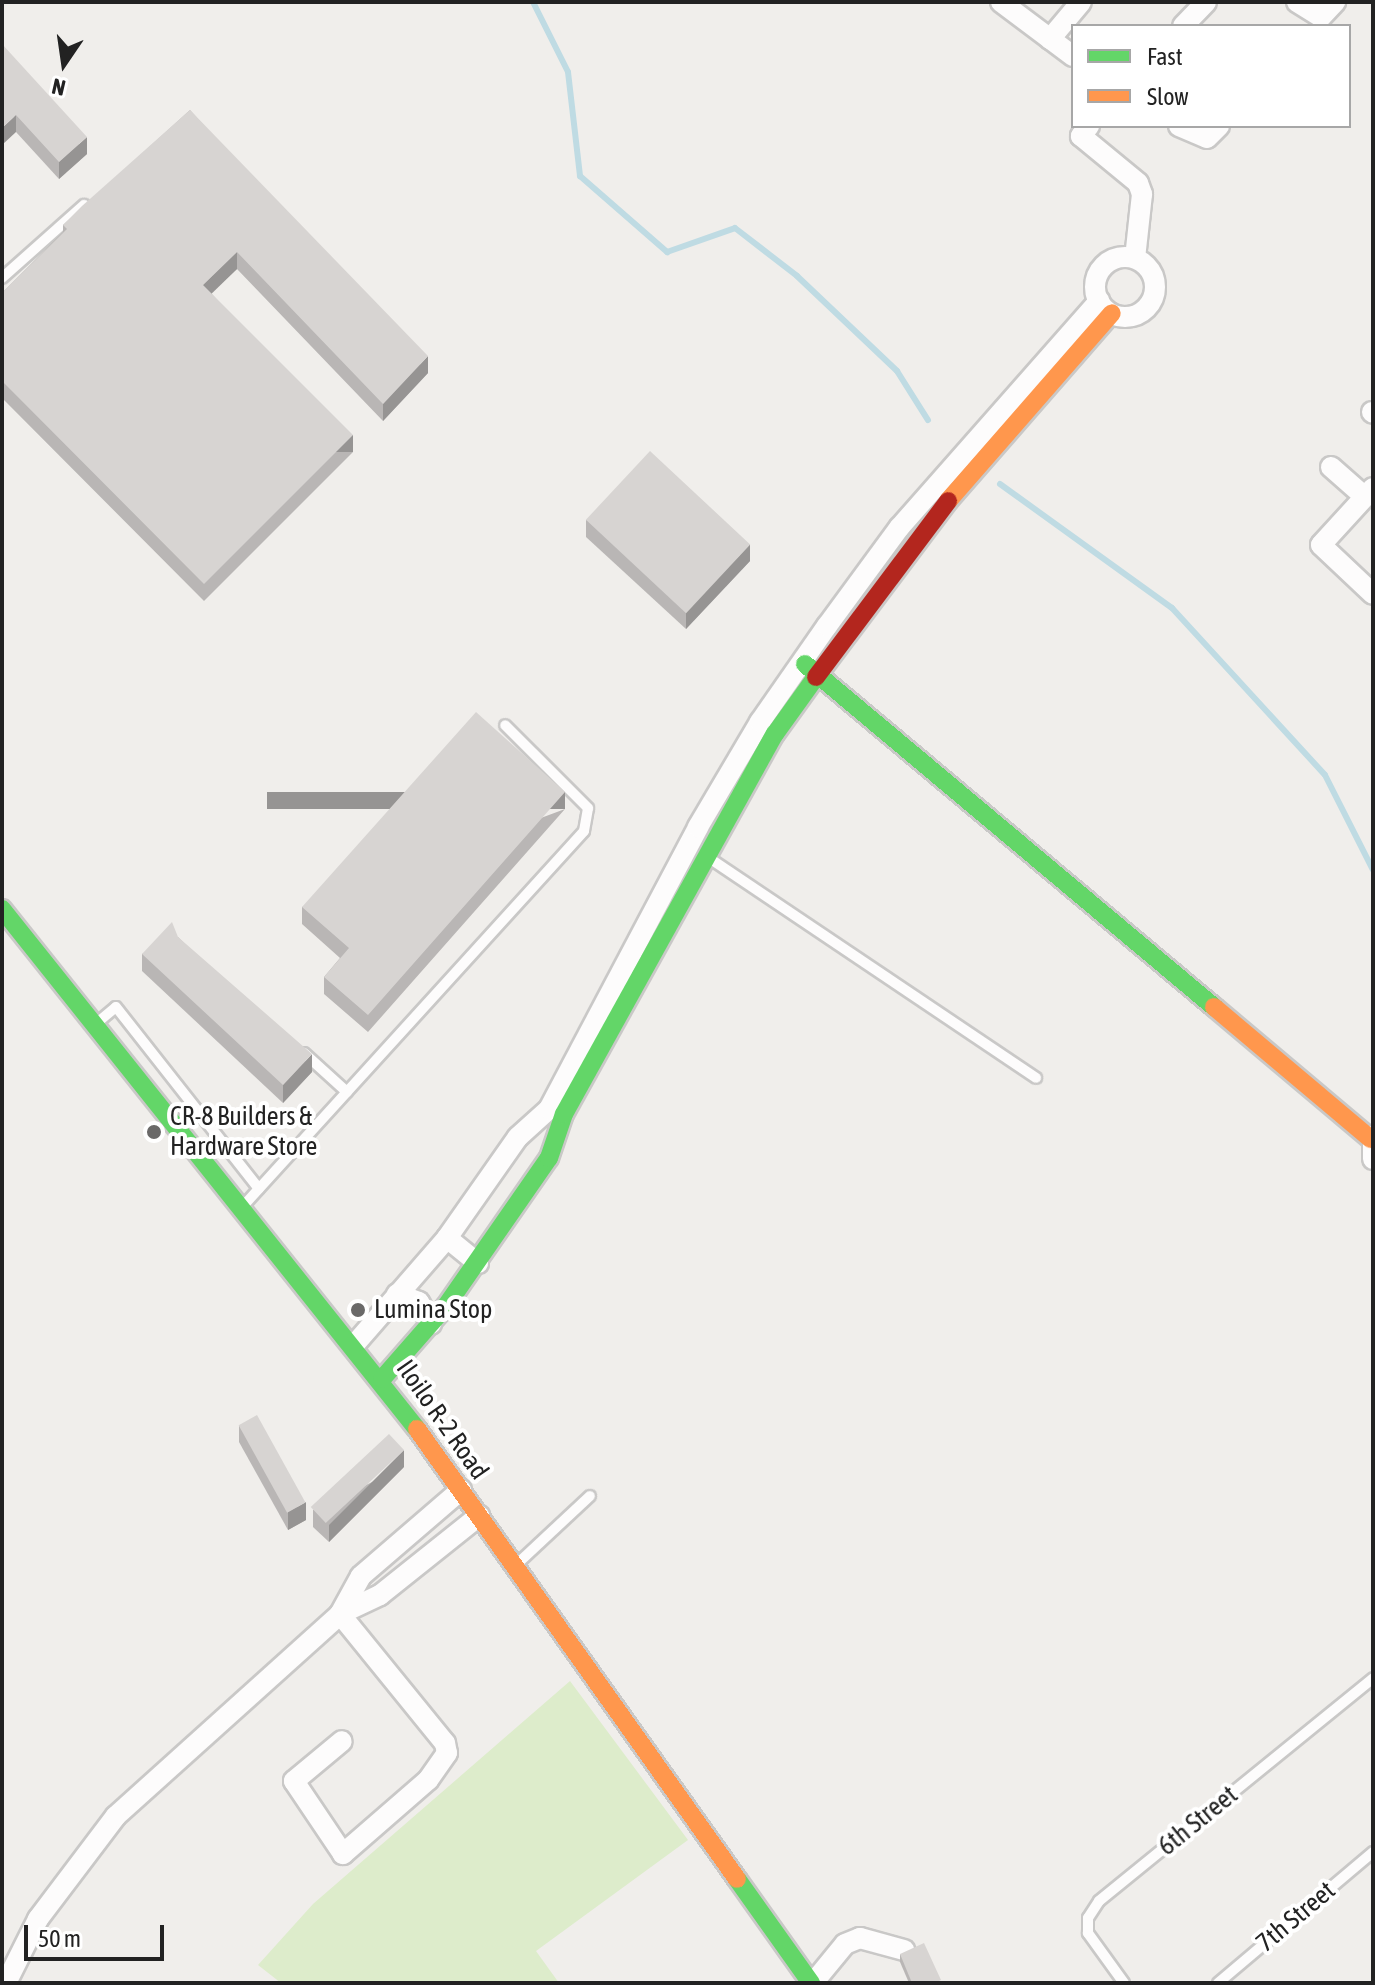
<!DOCTYPE html>
<html>
<head>
<meta charset="utf-8">
<style>
	body { margin:0 }
	#map { position:relative; width:1375px; height:1985px; overflow:hidden; background:#f0eeeb; font-family:"Asap Condensed",sans-serif }
	div>[style] { position:absolute }
	.grass>* { inset:0; background:#ddeccb }
	.stream>* { height:6px; margin:-3px; padding:0 3px; transform-origin:3px; border-radius:3px; background:#bfdbe3 }
	.roads { filter:drop-shadow(2px 0 #c9c8c7) drop-shadow(-2px 0 #c9c8c7) drop-shadow(0 2px #c9c8c7) drop-shadow(0 -2px #c9c8c7) }
	.lane>* { height:10px; margin:-5px; padding:0 5px; transform-origin:5px; border-radius:5px; background:#fdfcfc }
	.street>* { height:20px; margin:-10px; padding:0 10px; transform-origin:10px; border-radius:10px; background:#fdfcfc }
	.street>.ring { margin:-10px; padding:0; box-sizing:content-box; background:none; border:20px solid #fdfcfc; border-radius:50% }
	.fast>* { height:18px; margin:-9px; padding:0 9px; transform-origin:9px; border-radius:9px; background:#63d668 }
	.slow>* { height:18px; margin:-9px; padding:0 9px; transform-origin:9px; border-radius:9px; background:#ff974d }
	.jam>* { height:18px; margin:-9px; padding:0 9px; transform-origin:9px; border-radius:9px; background:#b3261e }
	.wall>* { inset:0; background:#b9b6b5 }
	.shaded-wall>* { inset:0; background:#969493; transform-origin:0 0 }
	.building>* { inset:0; background:#d7d4d2; transform-origin:0 0 }
	.dots>* { width:22px; height:22px; translate:-50% -50%; box-sizing:border-box; border:4px solid #fff; border-radius:50% }
	span { translate:-50% -50%; white-space:nowrap; text-align:center; line-height:1.15; -webkit-text-stroke:8px #fff; paint-order:stroke }
	.poi-label { font-size:26px; color:#222 }
	.left { translate:0 -50%; text-align:left }
	.street-label { font-size:26px; color:#222 }
	.frame { position:absolute; inset:0; border:4px solid #222; pointer-events:none }
	.legend { position:absolute; left:1071px; top:24px; width:280px; height:104px; box-sizing:border-box; background:#fff; border:2px solid #a7a7a7; margin:0; padding:10px 14px; list-style:none; font-size:24px; color:#222 }
	.legend li { display:flex; align-items:center; gap:16px; height:40px }
	.legend b { width:40px; border:2px solid #a7a7a7 }
	.north { position:absolute; left:24px; top:24px; width:80px; height:80px; -webkit-text-stroke:6px #fff; paint-order:stroke; rotate:193deg; font-size:22px; font-weight:700; line-height:32px; text-align:center; color:#222 }
	.north::after { content:''; display:block; margin:auto; width:28px; height:36px; background:#222; clip-path:polygon(50% 0,100% 100%,50% 72%,0 100%) }
	.scale { position:absolute; left:24px; top:1925px; width:140px; height:36px; box-sizing:border-box; border:4px solid #222; border-top:0; padding-left:10px; font-size:24px; line-height:28px; white-space:nowrap; color:#222; -webkit-text-stroke:6px #fff; paint-order:stroke }
</style>
</head>
<body>
<div id="map">
	<div class="grass">
		<i style="clip-path:polygon(570px 1681px,688px 1840px,536px 1951px,559px 1983px,281px 1983px,258px 1965px,313px 1904px)"></i>
	</div>
	<div class="stream">
		<i style="left:533px;top:2px;width:78px;rotate:63.4deg"></i>
		<i style="left:568px;top:72px;width:105px;rotate:83.4deg"></i>
		<i style="left:580px;top:176px;width:116px;rotate:41.1deg"></i>
		<i style="left:667px;top:252px;width:72px;rotate:-19.4deg"></i>
		<i style="left:735px;top:228px;width:78px;rotate:37.7deg"></i>
		<i style="left:797px;top:276px;width:138px;rotate:43.5deg"></i>
		<i style="left:897px;top:371px;width:58px;rotate:57.7deg"></i>
		<i style="left:1000px;top:484px;width:212px;rotate:35.8deg"></i>
		<i style="left:1172px;top:608px;width:226px;rotate:47.5deg"></i>
		<i style="left:1325px;top:775px;width:106px;rotate:63.2deg"></i>
	</div>
	<div class="roads">
		<div class="lane">
			<i style="left:2px;top:278px;width:110px;rotate:-41.7deg"></i>
			<i style="left:709px;top:858px;width:394px;rotate:33.9deg"></i>
			<i style="left:98px;top:1022px;width:23px;rotate:-40deg"></i>
			<i style="left:116px;top:1007px;width:231px;rotate:51.8deg"></i>
			<i style="left:304px;top:1053px;width:58px;rotate:42.2deg"></i>
			<i style="left:245px;top:1204px;width:504px;rotate:-47.73deg"></i>
			<i style="left:584px;top:831px;width:23px;rotate:-80deg"></i>
			<i style="left:588px;top:808px;width:117px;rotate:-135deg"></i>
			<i style="left:516px;top:1565px;width:101px;rotate:-43deg"></i>
			<i style="left:1124px;top:1983px;width:62px;rotate:-125.8deg"></i>
			<i style="left:1088px;top:1933px;width:15px;rotate:-90deg"></i>
			<i style="left:1088px;top:1918px;width:20px;rotate:-57deg"></i>
			<i style="left:1099px;top:1901px;width:353px;rotate:-39.1deg"></i>
			<i style="left:1218px;top:1983px;width:203px;rotate:-40.2deg"></i>
		</div>
		<div class="street">
			<i style="left:1001px;top:2px;width:90px;rotate:36.9deg"></i>
			<i style="left:1297px;top:2px;width:28px;rotate:32deg"></i>
			<i style="left:1321px;top:17px;width:21px;rotate:-47deg"></i>
			<i style="left:1183px;top:26px;width:33px;rotate:-46deg"></i>
			<i style="left:1050px;top:39px;width:48px;rotate:-50deg"></i>
			<i style="left:1089px;top:126px;width:13px;rotate:129deg"></i>
			<i style="left:1081px;top:136px;width:74px;rotate:39.5deg"></i>
			<i style="left:1138px;top:183px;width:12px;rotate:70deg"></i>
			<i style="left:1142px;top:194px;width:64px;rotate:96.2deg"></i>
			<i style="left:1179px;top:126px;width:30px;rotate:23deg"></i>
			<i style="left:1207px;top:138px;width:17px;rotate:-45deg"></i>
			<i class="ring" style="left:1095px;top:257px;width:40px;height:40px"></i>
			<i style="left:1372px;top:412px;width:1px;rotate:45deg"></i>
			<i style="left:1331px;top:467px;width:45px;rotate:41.4deg"></i>
			<i style="left:1373px;top:488px;width:77px;rotate:132.4deg"></i>
			<i style="left:1321px;top:545px;width:71px;rotate:43.3deg"></i>
			<i style="left:1373px;top:1136px;width:23px;rotate:90deg"></i>
			<i style="left:447px;top:1238px;width:40px;rotate:39deg"></i>
			<i style="left:397px;top:1294px;width:23px;rotate:20deg"></i>
			<i style="left:419px;top:1302px;width:25px;rotate:61deg"></i>
			<i style="left:355px;top:1344px;width:140px;rotate:-49deg"></i>
			<i style="left:447px;top:1238px;width:123px;rotate:-54.9deg"></i>
			<i style="left:518px;top:1137px;width:42px;rotate:-42.1deg"></i>
			<i style="left:549px;top:1109px;width:319px;rotate:-62.1deg"></i>
			<i style="left:698px;top:827px;width:122px;rotate:-59.4deg"></i>
			<i style="left:760px;top:722px;width:117px;rotate:-55.1deg"></i>
			<i style="left:827px;top:626px;width:122px;rotate:-53.7deg"></i>
			<i style="left:899px;top:528px;width:303px;rotate:-48.6deg"></i>
			<i style="left:340px;top:1614px;width:166px;rotate:50.9deg"></i>
			<i style="left:445px;top:1743px;width:10px;rotate:79deg"></i>
			<i style="left:447px;top:1753px;width:33px;rotate:125deg"></i>
			<i style="left:428px;top:1780px;width:113px;rotate:139deg"></i>
			<i style="left:343px;top:1854px;width:88px;rotate:-123.9deg"></i>
			<i style="left:294px;top:1781px;width:62px;rotate:-39.8deg"></i>
			<i style="left:340px;top:1614px;width:43px;rotate:-61.1deg"></i>
			<i style="left:361px;top:1576px;width:132px;rotate:-40.7deg"></i>
			<i style="left:6px;top:1983px;width:72px;rotate:-63.4deg"></i>
			<i style="left:38px;top:1919px;width:129px;rotate:-52.9deg"></i>
			<i style="left:116px;top:1816px;width:302px;rotate:-42deg"></i>
			<i style="left:340px;top:1614px;width:44px;rotate:-25.4deg"></i>
			<i style="left:380px;top:1595px;width:127px;rotate:-38.6deg"></i>
			<i style="left:813px;top:1983px;width:50px;rotate:-50.6deg"></i>
			<i style="left:845px;top:1944px;width:16px;rotate:-22deg"></i>
			<i style="left:860px;top:1938px;width:46px;rotate:15.3deg"></i>
		</div>
		<div class="fast">
			<i style="left:805px;top:664px;width:534px;rotate:39.98deg"></i>
			<i style="left:2px;top:909px;width:665px;rotate:51.41deg"></i>
			<i style="left:382px;top:1379px;width:97px;rotate:-48.8deg"></i>
			<i style="left:446px;top:1306px;width:180px;rotate:-55.2deg"></i>
			<i style="left:549px;top:1158px;width:46px;rotate:-71.2deg"></i>
			<i style="left:564px;top:1114px;width:435px;rotate:-61deg"></i>
			<i style="left:775px;top:734px;width:70px;rotate:-54.3deg"></i>
			<i style="left:737px;top:1879px;width:128px;rotate:54.6deg"></i>
		</div>
		<div class="slow">
			<i style="left:948px;top:501px;width:249px;rotate:-48.9deg"></i>
			<i style="left:1214px;top:1007px;width:205px;rotate:40.1deg"></i>
			<i style="left:417px;top:1429px;width:552px;rotate:54.58deg"></i>
		</div>
		<div class="jam">
			<i style="left:816px;top:677px;width:220px;rotate:-53.1deg"></i>
		</div>
	</div>
	<div class="wall">
		<i style="clip-path:polygon(2px 44px,87px 154px,59px 179px,16px 132px)"></i>
		<i style="clip-path:polygon(190px 110px,428px 373px,383px 421px,237px 269px,211px 293px,353px 452px,204px 601px,2px 398px,2px 293px,63px 232px,63px 225px)"></i>
		<i style="clip-path:polygon(586px 520px,750px 561px,686px 629px,586px 537px)"></i>
		<i style="clip-path:polygon(565px 809px,368px 1032px,324px 994px,324px 977px,340px 958px,302px 924px,302px 907px)"></i>
		<i style="clip-path:polygon(178px 937px,312px 1072px,283px 1103px,142px 971px,142px 954px)"></i>
		<i style="clip-path:polygon(239px 1425px,306px 1520px,288px 1530px,239px 1442px)"></i>
		<i style="clip-path:polygon(404px 1467px,329px 1542px,313px 1527px,313px 1510px)"></i>
		<i style="clip-path:polygon(900px 1954px,941px 1983px,909px 1983px,900px 1962px)"></i>
	</div>
	<div class="shaded-wall">
		<i style="clip-path:polygon(16px 115px,16px 132px,2px 145px,2px 128px)"></i>
		<i style="clip-path:polygon(87px 137px,87px 154px,59px 179px,59px 162px)"></i>
		<i style="clip-path:polygon(237px 252px,237px 269px,203px 302px,203px 285px)"></i>
		<i style="clip-path:polygon(428px 356px,428px 373px,383px 421px,383px 404px)"></i>
		<i style="left:353px;top:435px;width:17px;height:211px;rotate:90deg"></i>
		<i style="clip-path:polygon(750px 544px,750px 561px,686px 629px,686px 612px)"></i>
		<i style="left:565px;top:792px;width:17px;height:298px;rotate:90deg"></i>
		<i style="clip-path:polygon(312px 1054px,312px 1072px,283px 1103px,283px 1085px)"></i>
		<i style="clip-path:polygon(404px 1450px,404px 1467px,329px 1542px,329px 1525px)"></i>
		<i style="clip-path:polygon(306px 1502px,306px 1520px,288px 1530px,288px 1512px)"></i>
	</div>
	<div class="building">
		<i style="clip-path:polygon(2px 44px,87px 137px,59px 162px,16px 115px,2px 128px)"></i>
		<i style="clip-path:polygon(190px 110px,428px 356px,383px 404px,237px 252px,203px 285px,353px 435px,204px 584px,2px 381px,2px 293px,67px 229px,63px 225px,82px 206px)"></i>
		<i style="left:650px;top:451px;width:137px;height:94px;rotate:43deg"></i>
		<i style="clip-path:polygon(476px 712px,565px 792px,368px 1015px,324px 977px,349px 948px,302px 907px)"></i>
		<i style="clip-path:polygon(172px 922px,178px 937px,312px 1054px,283px 1085px,142px 954px)"></i>
		<i style="left:257px;top:1415px;width:100px;height:21px;rotate:61deg"></i>
		<i style="left:389px;top:1434px;width:22px;height:107px;rotate:47deg"></i>
		<i style="clip-path:polygon(924px 1943px,941px 1980px,935px 1983px,912px 1983px,900px 1954px)"></i>
	</div>
	<div class="dots">
		<i style="left:154px;top:1132px;background:#6a6968"></i>
		<i style="left:358px;top:1310px;background:#6a6968"></i>
	</div>
	<div class="poi-label">
		<span class="left" style="left:170px;top:1132px">CR-8 Builders &amp;<br>Hardware Store</span>
		<span class="left" style="left:374px;top:1310px">Lumina Stop</span>
	</div>
	<div class="street-label">
		<span style="left:442px;top:1420px;rotate:55deg">Iloilo R-2 Road</span>
		<span style="left:1198px;top:1821px;rotate:-39deg">6th Street</span>
		<span style="left:1296px;top:1917px;rotate:-40deg">7th Street</span>
	</div>
	<div class="frame"></div>
	<ul class="legend">
	<li><b style="height:10px;background:#63d668"></b>Fast</li>
	<li><b style="height:10px;background:#ff974d"></b>Slow</li>
	</ul>
	<div class="north">N</div>
	<div class="scale">50 m</div>
</div>
</body>
</html>
